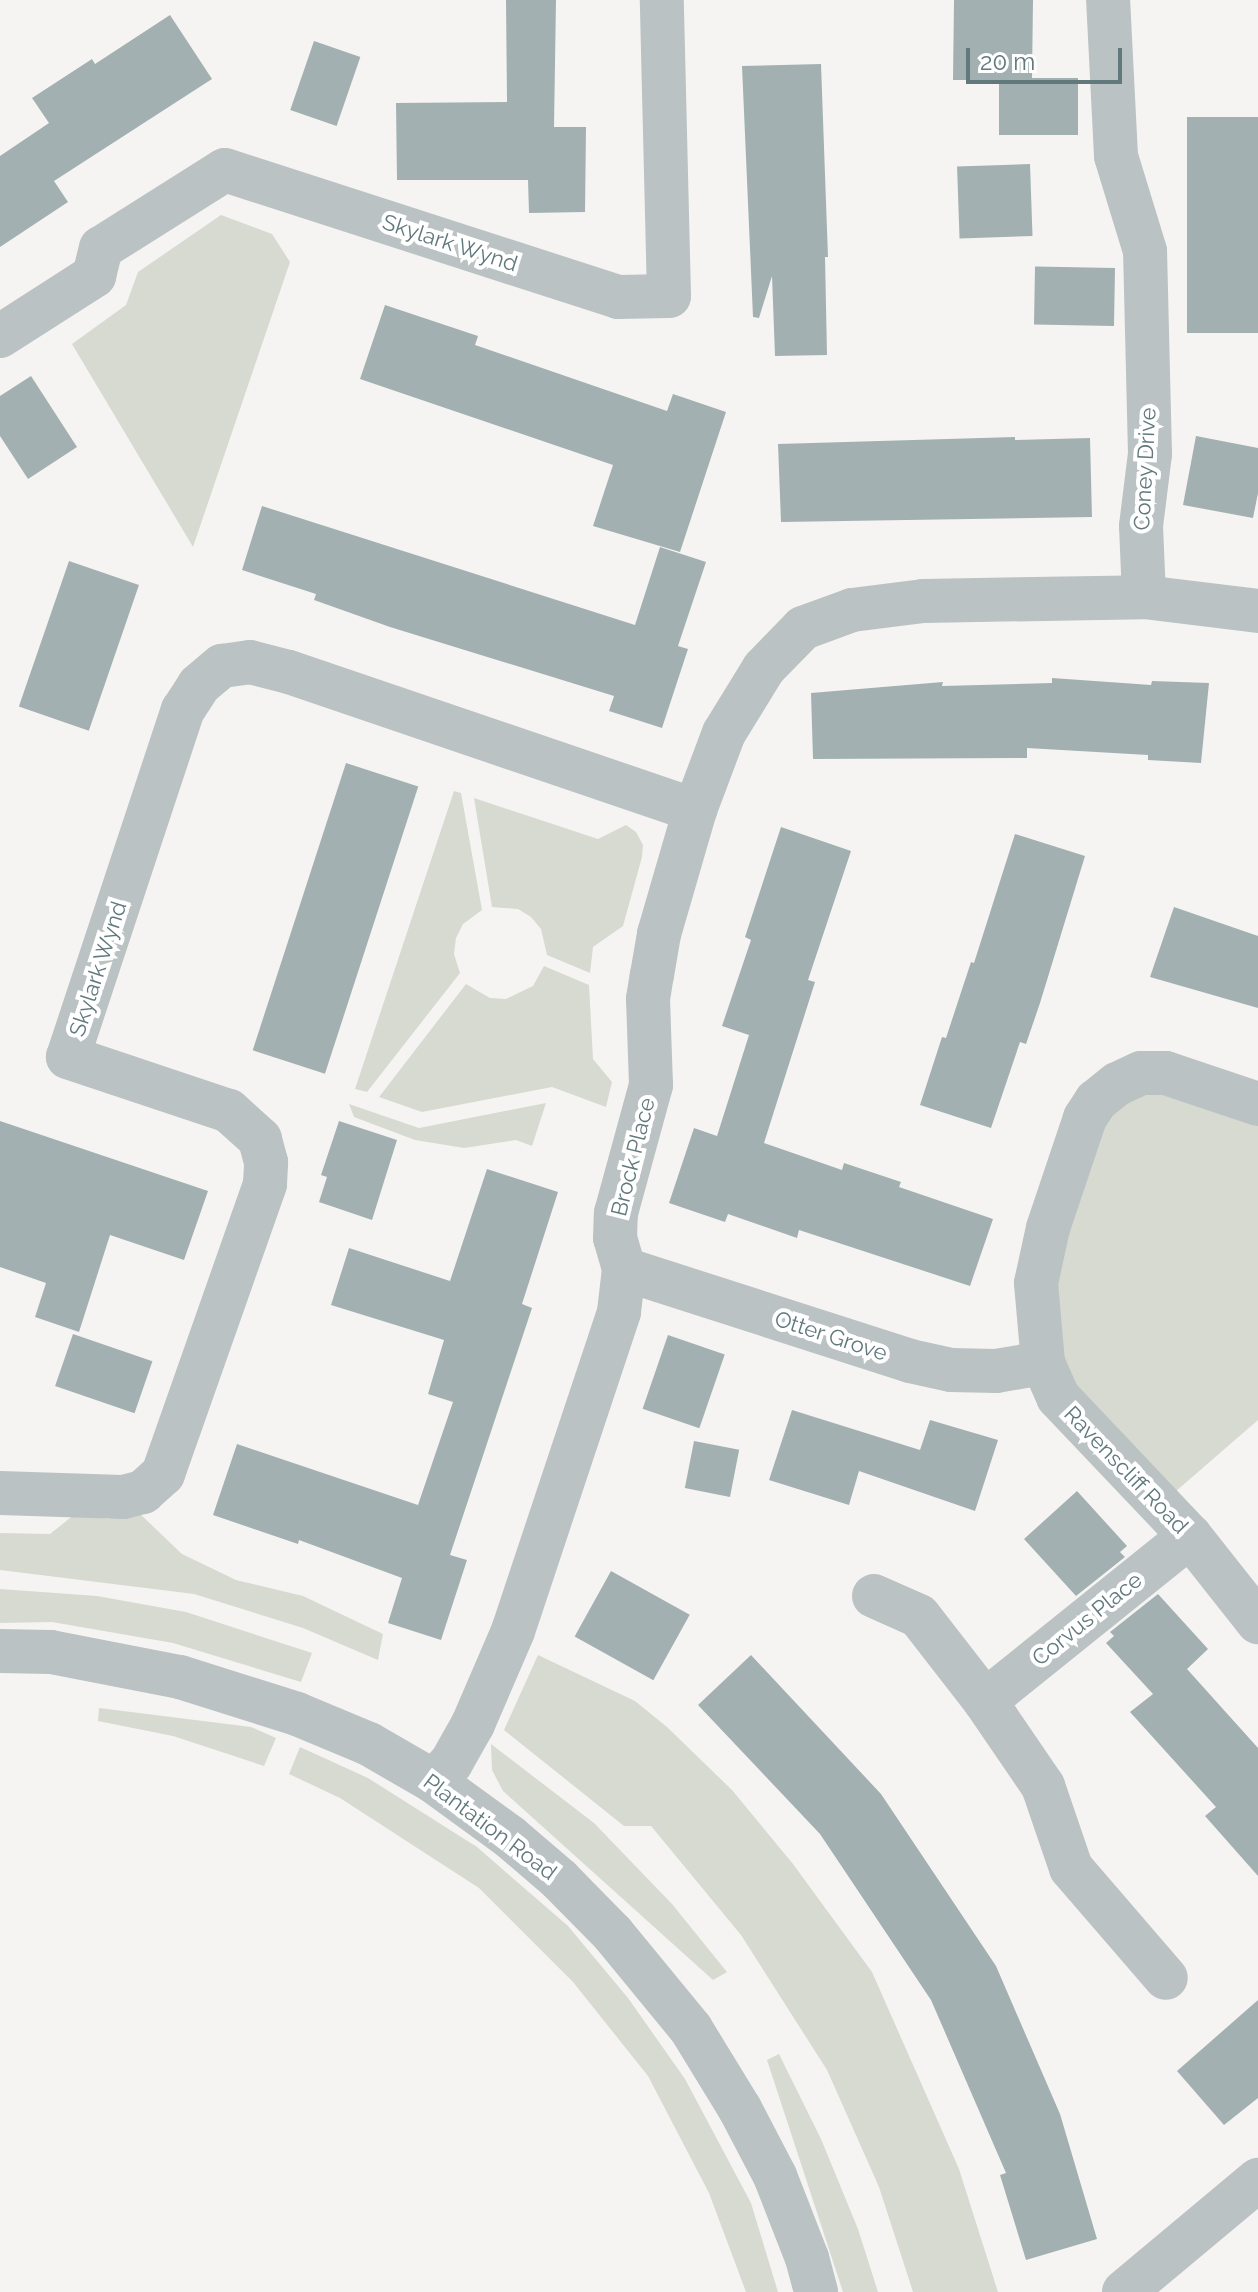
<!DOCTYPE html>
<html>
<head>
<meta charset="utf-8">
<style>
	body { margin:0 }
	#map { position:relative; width:1258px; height:2292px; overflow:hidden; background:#f5f4f2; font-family:Raleway,sans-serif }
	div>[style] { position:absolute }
	.green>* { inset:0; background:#d7dad1 }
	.building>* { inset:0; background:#a3b0b1; transform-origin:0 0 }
	.minor>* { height:44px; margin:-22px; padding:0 22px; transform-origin:22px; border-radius:22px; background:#bbc2c3 }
	.tertiary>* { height:44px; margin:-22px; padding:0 22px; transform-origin:22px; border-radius:22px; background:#bbc2c3 }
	span { translate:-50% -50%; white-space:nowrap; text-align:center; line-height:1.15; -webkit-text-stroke:8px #fff; paint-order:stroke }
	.street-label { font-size:22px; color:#61797b }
	.scale { position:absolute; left:966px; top:48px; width:156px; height:36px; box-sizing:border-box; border:4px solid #61797b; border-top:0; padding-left:10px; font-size:24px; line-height:28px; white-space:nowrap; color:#61797b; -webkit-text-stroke:6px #fff; paint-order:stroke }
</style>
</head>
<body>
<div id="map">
	<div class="green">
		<i style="clip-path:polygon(221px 215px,272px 234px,290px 262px,193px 547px,72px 344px,126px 305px,138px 272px)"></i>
		<i style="clip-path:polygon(454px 791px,461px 793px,482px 910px,463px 924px,456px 938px,454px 954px,460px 973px,367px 1092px,355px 1089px)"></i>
		<i style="clip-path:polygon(474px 798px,598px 839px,626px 825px,636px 832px,643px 845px,642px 857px,623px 926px,593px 947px,590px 973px,547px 955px,541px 929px,531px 917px,518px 909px,492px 907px)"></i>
		<i style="clip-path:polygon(544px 966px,589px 985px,593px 1059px,612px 1082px,606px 1107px,552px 1087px,422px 1112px,379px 1097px,466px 984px,490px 998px,506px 999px,533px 986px)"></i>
		<i style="clip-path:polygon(1117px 1084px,1258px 1104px,1258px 1420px,1160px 1505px,1043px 1363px,1037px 1327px)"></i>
		<i style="clip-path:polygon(546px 1103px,532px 1146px,516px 1140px,464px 1148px,415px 1140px,354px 1117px,349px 1104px,419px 1128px)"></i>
		<i style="clip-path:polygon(138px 1512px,182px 1554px,236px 1580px,303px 1596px,383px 1634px,378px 1660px,303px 1628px,194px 1594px,0 1570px,0 1533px,50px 1534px,75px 1514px,108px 1519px)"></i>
		<i style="clip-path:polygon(0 1589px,97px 1596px,186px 1612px,312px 1653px,301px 1682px,173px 1643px,52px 1622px,0 1623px)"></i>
		<i style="clip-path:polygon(538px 1655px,635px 1701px,667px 1727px,732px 1790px,793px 1864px,872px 1972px,959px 2169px,998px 2292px,913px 2292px,879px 2187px,827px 2070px,741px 1935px,651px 1826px,624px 1826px,504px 1730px)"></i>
		<i style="clip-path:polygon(99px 1708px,251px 1727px,276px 1738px,264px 1766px,173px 1736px,98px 1721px)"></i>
		<i style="clip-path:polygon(491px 1744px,594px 1823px,672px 1904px,727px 1972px,713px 1980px,503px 1791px,492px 1770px)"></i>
		<i style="clip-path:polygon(300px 1747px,368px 1778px,477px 1847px,568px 1926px,628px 1998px,685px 2079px,751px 2203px,778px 2292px,746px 2292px,709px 2193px,648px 2076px,573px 1982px,479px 1888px,340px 1798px,289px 1774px)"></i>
		<i style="clip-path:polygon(779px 2054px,821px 2139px,858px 2229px,878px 2292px,843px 2292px,767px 2060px)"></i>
	</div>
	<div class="building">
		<i style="clip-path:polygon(506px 0,556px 0,554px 127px,586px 127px,585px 212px,529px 213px,528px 180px,397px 180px,396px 103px,507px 102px)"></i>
		<i style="clip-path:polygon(954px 0,1033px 0,1032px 78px,1078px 78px,1078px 135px,999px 135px,999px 80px,953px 80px)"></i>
		<i style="clip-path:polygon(170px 15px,212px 79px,54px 181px,68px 202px,0 247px,0 156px,49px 123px,32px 98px,92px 59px,95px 64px)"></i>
		<i style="left:314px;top:41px;width:49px;height:73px;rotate:19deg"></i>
		<i style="clip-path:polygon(821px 64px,828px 257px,825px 257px,827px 355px,775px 356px,772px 276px,759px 318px,753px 317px,742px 66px)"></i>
		<i style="left:1258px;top:117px;width:216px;height:71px;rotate:90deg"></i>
		<i style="left:1030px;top:164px;width:72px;height:73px;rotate:88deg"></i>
		<i style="left:1115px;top:268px;width:58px;height:80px;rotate:91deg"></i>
		<i style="clip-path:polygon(385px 305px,478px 336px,475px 345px,667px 411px,673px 394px,726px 412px,680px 552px,593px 526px,613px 465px,360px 379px)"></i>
		<i style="clip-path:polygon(31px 376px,77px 447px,28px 479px,0 436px,0 396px)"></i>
		<i style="clip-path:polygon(1196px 436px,1258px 448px,1258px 493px,1253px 518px,1183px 505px)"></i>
		<i style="clip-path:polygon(1015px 437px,1015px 440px,1090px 438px,1092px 517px,781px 522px,778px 444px)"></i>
		<i style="clip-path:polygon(262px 506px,635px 625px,660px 547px,706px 562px,678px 646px,688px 649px,662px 728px,609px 711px,614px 696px,390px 627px,314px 600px,316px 594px,242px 570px)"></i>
		<i style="left:69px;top:561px;width:74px;height:154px;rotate:19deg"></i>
		<i style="clip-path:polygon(1052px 678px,1151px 685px,1152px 681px,1209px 683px,1201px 763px,1148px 760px,1148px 755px,1027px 748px,1027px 758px,813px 759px,811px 693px,943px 682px,942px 686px,1052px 683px)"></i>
		<i style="left:346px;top:763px;width:76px;height:302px;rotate:18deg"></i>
		<i style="clip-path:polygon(781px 827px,851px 851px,808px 980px,815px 982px,764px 1143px,842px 1170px,844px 1163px,901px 1182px,899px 1187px,993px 1219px,970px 1286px,799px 1230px,797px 1238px,728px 1214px,725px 1222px,669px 1203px,694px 1128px,717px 1136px,749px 1035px,722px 1026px,751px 940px,745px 937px)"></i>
		<i style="clip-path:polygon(1015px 834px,1085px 856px,1040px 1003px,1026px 1044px,1020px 1042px,991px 1128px,920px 1105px,942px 1037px,946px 1038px,971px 962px,974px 963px)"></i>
		<i style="clip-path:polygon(1174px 907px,1258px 936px,1258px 1008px,1150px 977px)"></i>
		<i style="clip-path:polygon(0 1121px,208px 1191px,184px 1260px,110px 1235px,79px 1332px,35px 1317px,46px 1283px,0 1267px)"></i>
		<i style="clip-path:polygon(339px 1121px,397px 1140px,372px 1220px,319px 1202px,327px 1177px,321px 1175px)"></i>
		<i style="clip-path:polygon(487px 1169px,558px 1192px,522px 1304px,532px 1308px,450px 1555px,467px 1560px,441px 1640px,388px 1623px,402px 1578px,299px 1540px,298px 1544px,213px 1515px,237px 1444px,418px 1505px,453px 1402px,428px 1394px,444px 1340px,331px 1305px,349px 1248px,450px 1281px)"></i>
		<i style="left:73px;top:1334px;width:84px;height:55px;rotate:19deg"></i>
		<i style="left:668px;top:1335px;width:60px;height:78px;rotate:19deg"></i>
		<i style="clip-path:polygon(792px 1410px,920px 1450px,930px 1420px,998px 1440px,975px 1511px,859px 1471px,849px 1505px,769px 1480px)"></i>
		<i style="left:694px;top:1441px;width:46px;height:48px;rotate:11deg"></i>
		<i style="clip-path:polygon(1077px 1491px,1127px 1546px,1120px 1552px,1125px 1557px,1076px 1596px,1024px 1539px)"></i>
		<i style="left:611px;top:1571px;width:90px;height:75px;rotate:29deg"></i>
		<i style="clip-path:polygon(1158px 1594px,1208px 1649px,1187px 1669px,1258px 1748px,1258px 1876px,1205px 1816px,1216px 1807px,1130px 1712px,1153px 1694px,1106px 1643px,1114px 1636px,1110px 1632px)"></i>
		<i style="clip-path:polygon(751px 1655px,881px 1794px,996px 1966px,1060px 2114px,1097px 2239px,1026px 2260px,1000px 2175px,1006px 2173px,931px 2000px,820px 1834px,698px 1705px)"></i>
		<i style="clip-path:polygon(1258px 2000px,1258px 2098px,1224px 2125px,1177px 2071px)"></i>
	</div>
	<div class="minor">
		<i style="left:0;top:336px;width:112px;rotate:-32.6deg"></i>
		<i style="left:94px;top:276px;width:29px;rotate:-76deg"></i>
		<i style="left:101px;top:248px;width:146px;rotate:-32.2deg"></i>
		<i style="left:225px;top:170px;width:413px;rotate:17.9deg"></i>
		<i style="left:618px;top:297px;width:51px;rotate:-1.1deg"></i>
		<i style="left:669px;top:296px;width:296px;rotate:-91.4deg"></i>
		<i style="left:1144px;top:597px;width:115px;rotate:7deg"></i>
		<i style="left:1258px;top:1104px;width:97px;rotate:-161.4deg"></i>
		<i style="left:1166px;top:1073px;width:25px;rotate:180deg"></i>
		<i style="left:1141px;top:1073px;width:26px;rotate:155deg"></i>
		<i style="left:1117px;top:1084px;width:27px;rotate:141deg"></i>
		<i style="left:1096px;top:1101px;width:20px;rotate:123deg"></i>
		<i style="left:1085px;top:1118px;width:116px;rotate:108.6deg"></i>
		<i style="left:1048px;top:1228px;width:56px;rotate:102.3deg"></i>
		<i style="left:1036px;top:1283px;width:80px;rotate:85deg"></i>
		<i style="left:1043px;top:1363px;width:37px;rotate:66deg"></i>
		<i style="left:1058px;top:1397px;width:192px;rotate:46.5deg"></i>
		<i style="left:1190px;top:1536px;width:110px;rotate:51.7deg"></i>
		<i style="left:624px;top:1269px;width:300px;rotate:17.8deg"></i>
		<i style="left:910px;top:1361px;width:42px;rotate:12.4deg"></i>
		<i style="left:951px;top:1370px;width:45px;rotate:1.3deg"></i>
		<i style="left:996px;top:1371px;width:48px;rotate:-9.7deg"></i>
		<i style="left:0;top:1493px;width:123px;rotate:1.9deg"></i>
		<i style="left:123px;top:1497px;width:21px;rotate:-14deg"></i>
		<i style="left:143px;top:1492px;width:27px;rotate:-42deg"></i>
		<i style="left:163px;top:1474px;width:307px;rotate:-70.6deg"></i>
		<i style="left:265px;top:1184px;width:22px;rotate:-87deg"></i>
		<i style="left:266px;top:1162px;width:24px;rotate:-105deg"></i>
		<i style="left:260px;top:1139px;width:42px;rotate:-137.9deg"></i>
		<i style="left:229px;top:1111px;width:170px;rotate:-161.5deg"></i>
		<i style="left:68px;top:1057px;width:366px;rotate:-71.7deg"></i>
		<i style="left:183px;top:710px;width:30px;rotate:-57deg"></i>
		<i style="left:199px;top:685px;width:30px;rotate:-40deg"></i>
		<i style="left:222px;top:666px;width:28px;rotate:-8deg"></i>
		<i style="left:250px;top:662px;width:40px;rotate:14.4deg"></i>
		<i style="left:289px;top:672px;width:429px;rotate:18.8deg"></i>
		<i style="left:874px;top:1596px;width:49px;rotate:24deg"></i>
		<i style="left:919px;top:1616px;width:108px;rotate:52.2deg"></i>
		<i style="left:985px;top:1701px;width:103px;rotate:55.7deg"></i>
		<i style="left:1043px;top:1786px;width:87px;rotate:71.1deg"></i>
		<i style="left:1071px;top:1868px;width:145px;rotate:49.2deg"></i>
		<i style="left:985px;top:1701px;width:263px;rotate:-38.8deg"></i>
		<i style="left:433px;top:1781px;width:25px;rotate:-45deg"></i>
		<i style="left:451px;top:1763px;width:45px;rotate:-60.6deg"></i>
		<i style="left:473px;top:1724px;width:101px;rotate:-66.7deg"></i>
		<i style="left:513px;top:1631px;width:336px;rotate:-71.6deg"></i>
		<i style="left:619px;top:1312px;width:43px;rotate:-83.4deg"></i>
		<i style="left:624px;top:1269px;width:32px;rotate:-106deg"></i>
		<i style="left:615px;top:1238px;width:25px;rotate:-88deg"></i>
		<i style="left:616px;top:1213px;width:133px;rotate:-74.7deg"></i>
		<i style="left:651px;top:1085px;width:86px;rotate:-92deg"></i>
		<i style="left:648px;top:999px;width:24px;rotate:-81deg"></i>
		<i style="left:652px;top:975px;width:42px;rotate:-80.3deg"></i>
		<i style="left:659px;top:934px;width:129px;rotate:-73.8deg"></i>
		<i style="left:695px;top:810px;width:82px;rotate:-69.4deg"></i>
		<i style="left:724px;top:733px;width:76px;rotate:-58.4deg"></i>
		<i style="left:764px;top:668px;width:56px;rotate:-45.7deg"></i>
		<i style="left:803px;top:628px;width:52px;rotate:-20.2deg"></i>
		<i style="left:852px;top:610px;width:72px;rotate:-7.2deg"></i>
		<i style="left:923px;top:601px;width:221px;rotate:-1deg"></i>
		<i style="left:1144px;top:597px;width:71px;rotate:-92.4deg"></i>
		<i style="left:1141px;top:526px;width:73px;rotate:-82.9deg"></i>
		<i style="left:1150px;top:454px;width:203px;rotate:-91.4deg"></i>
		<i style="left:1145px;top:251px;width:99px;rotate:-107deg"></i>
		<i style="left:1116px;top:156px;width:156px;rotate:-92.9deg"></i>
		<i style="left:1124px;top:2292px;width:175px;rotate:-39.9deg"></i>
	</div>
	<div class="tertiary">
		<i style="left:0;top:1651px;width:51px;rotate:1.1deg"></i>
		<i style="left:51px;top:1652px;width:131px;rotate:11deg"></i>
		<i style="left:180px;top:1677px;width:123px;rotate:17.5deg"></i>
		<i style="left:297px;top:1714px;width:78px;rotate:22.6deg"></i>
		<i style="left:369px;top:1744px;width:74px;rotate:30deg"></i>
		<i style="left:433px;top:1781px;width:95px;rotate:36deg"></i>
		<i style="left:510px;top:1837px;width:65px;rotate:40.6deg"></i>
		<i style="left:559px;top:1879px;width:77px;rotate:45.5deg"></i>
		<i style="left:613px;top:1934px;width:123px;rotate:50.6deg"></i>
		<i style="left:691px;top:2029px;width:94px;rotate:58.5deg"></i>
		<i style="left:740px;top:2109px;width:76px;rotate:62.4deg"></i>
		<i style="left:775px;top:2176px;width:88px;rotate:68.7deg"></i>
		<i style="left:807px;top:2258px;width:35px;rotate:75deg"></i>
	</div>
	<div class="street-label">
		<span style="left:450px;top:243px;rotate:18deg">Skylark Wynd</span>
		<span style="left:1145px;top:469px;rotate:-87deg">Coney Drive</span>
		<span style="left:98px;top:969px;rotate:-72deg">Skylark Wynd</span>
		<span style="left:633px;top:1157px;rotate:-76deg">Brock Place</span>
		<span style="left:831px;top:1336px;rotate:18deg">Otter Grove</span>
		<span style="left:1126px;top:1470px;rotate:46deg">Ravenscliff Road</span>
		<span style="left:1087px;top:1619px;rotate:-39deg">Corvus Place</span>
		<span style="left:490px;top:1827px;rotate:37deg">Plantation Road</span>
	</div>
	<div class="scale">20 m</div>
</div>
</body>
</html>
